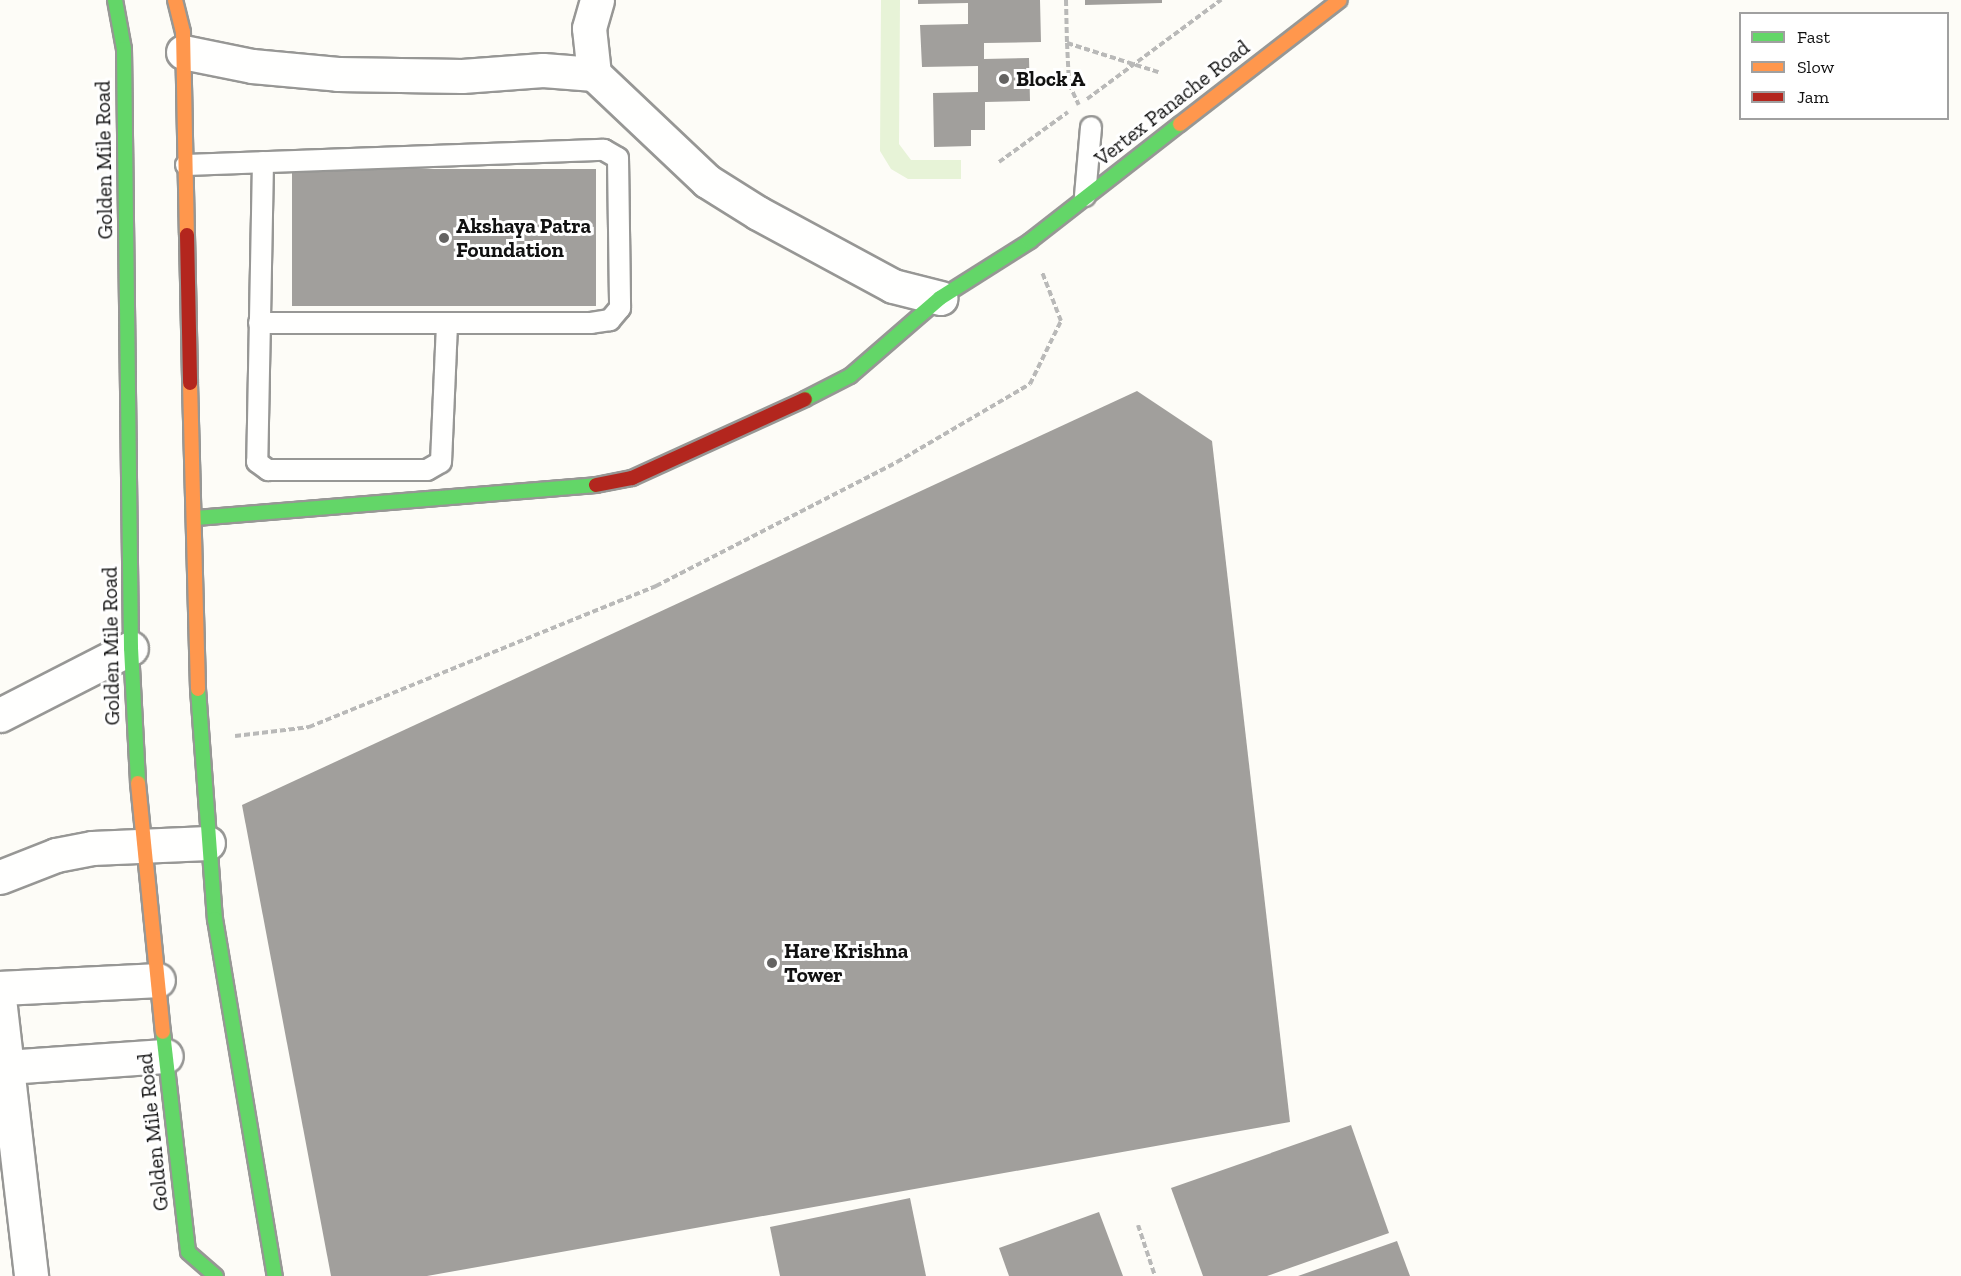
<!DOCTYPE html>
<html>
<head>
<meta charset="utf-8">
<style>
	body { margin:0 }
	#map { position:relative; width:1961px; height:1276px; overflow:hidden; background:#fdfcf7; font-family:"Zilla Slab",serif }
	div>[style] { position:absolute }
	.green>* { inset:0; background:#e7f3d7 }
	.building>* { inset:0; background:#a19f9c; transform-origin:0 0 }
	.path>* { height:4px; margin-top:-2px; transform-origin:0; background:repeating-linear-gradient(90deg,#b9b9b8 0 6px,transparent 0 9px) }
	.roads { filter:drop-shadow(2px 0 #979795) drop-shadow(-2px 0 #979795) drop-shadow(0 2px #979795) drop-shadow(0 -2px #979795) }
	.lane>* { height:20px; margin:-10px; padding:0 10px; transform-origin:10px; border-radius:10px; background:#fffffe }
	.street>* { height:33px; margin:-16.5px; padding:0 16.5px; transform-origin:16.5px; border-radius:16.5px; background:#fffffe }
	.fast>* { height:14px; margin:-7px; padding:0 7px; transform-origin:7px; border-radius:7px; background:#63d668 }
	.slow>* { height:14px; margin:-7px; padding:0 7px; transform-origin:7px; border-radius:7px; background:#ff974d }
	.jam>* { height:14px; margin:-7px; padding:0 7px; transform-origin:7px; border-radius:7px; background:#b3261e }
	.dots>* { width:16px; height:16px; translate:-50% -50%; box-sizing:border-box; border:3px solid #fff; border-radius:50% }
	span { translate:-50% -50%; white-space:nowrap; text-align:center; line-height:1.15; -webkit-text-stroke:6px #fff; paint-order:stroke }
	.poi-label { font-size:21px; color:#111; font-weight:700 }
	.left { translate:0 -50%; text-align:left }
	.street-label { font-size:21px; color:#111 }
	.legend { position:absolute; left:1739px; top:12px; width:210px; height:108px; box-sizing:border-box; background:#fff; border:2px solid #a0a0a0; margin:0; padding:8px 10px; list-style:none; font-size:18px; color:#111 }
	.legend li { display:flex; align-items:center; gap:12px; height:30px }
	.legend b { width:30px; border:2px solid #a0a0a0 }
</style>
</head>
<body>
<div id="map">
	<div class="green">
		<i style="clip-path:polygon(881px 0,900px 0,899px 144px,911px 160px,961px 160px,961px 179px,908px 179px,891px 169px,880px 151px)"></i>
	</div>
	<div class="building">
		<i style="clip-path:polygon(918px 0,1040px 0,1041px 42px,984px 43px,984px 59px,1029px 58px,1030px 101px,985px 102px,985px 130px,971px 130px,971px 146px,934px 147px,933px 93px,978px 92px,978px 66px,922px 67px,920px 25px,968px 24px,968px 3px,918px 4px)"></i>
		<i style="clip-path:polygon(1085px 0,1162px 0,1162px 3px,1085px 5px)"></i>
		<i style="left:596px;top:169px;width:137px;height:304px;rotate:90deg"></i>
		<i style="clip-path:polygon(1137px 391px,1212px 441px,1290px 1122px,427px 1276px,331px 1276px,242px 805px)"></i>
		<i style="clip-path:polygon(1351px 1125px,1389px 1233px,1267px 1276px,1203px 1276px,1171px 1188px)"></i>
		<i style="clip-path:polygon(910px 1198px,926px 1276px,780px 1276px,770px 1227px)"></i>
		<i style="clip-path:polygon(1099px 1212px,1123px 1276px,1009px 1276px,999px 1248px)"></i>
		<i style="clip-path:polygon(1397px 1241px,1410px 1276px,1298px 1276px)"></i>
	</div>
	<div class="path">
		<i style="left:1066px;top:0;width:43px;rotate:88.7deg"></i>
		<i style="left:1067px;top:43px;width:96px;rotate:17.7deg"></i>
		<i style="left:1067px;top:43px;width:41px;rotate:87.2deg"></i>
		<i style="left:1069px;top:84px;width:23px;rotate:65deg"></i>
		<i style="left:1087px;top:99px;width:167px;rotate:-36.5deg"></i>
		<i style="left:999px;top:162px;width:85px;rotate:-35.9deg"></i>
		<i style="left:235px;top:736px;width:75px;rotate:-6.9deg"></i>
		<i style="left:309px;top:727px;width:375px;rotate:-22.1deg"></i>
		<i style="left:656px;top:586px;width:271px;rotate:-27.2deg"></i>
		<i style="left:897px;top:462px;width:154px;rotate:-30.4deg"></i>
		<i style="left:1030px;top:384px;width:70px;rotate:-63.8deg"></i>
		<i style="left:1061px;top:321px;width:53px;rotate:-111.2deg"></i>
		<i style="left:1138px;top:1225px;width:54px;rotate:71.6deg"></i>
	</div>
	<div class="roads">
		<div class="lane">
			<i style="left:263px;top:162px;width:300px;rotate:91.1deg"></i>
			<i style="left:257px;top:462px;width:14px;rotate:36deg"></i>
			<i style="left:268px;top:470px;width:159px"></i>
			<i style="left:427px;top:470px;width:16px;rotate:-30deg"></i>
			<i style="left:441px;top:462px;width:139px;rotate:-87.5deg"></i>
			<i style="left:186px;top:165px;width:418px;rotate:-2.1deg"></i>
			<i style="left:604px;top:150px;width:16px;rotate:30deg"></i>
			<i style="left:618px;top:158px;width:150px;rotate:89.2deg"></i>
			<i style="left:620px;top:308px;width:16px;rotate:130deg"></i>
			<i style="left:610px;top:320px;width:19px;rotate:171deg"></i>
			<i style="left:591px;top:323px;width:332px;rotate:180deg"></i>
			<i style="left:1085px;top:196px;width:69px;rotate:-85deg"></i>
		</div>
		<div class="street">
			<i style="left:183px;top:52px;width:70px;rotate:11.5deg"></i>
			<i style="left:252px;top:66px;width:86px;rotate:5.3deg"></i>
			<i style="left:338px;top:74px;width:124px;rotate:0.9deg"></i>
			<i style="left:462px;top:76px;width:81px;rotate:-4.2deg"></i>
			<i style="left:543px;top:70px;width:51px;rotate:4.5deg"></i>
			<i style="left:594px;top:74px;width:156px;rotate:43.4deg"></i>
			<i style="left:707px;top:181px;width:60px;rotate:32.1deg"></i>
			<i style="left:758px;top:213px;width:153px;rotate:28.4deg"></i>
			<i style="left:893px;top:286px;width:49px;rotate:14.3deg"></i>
			<i style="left:594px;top:74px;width:46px;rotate:-96.2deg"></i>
			<i style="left:589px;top:28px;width:29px;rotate:-74deg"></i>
			<i style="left:0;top:715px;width:147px;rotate:-27.1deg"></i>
			<i style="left:0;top:877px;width:60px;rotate:-21.4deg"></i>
			<i style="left:56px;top:855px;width:37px;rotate:-11deg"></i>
			<i style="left:92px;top:848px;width:116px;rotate:-2.5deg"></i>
			<i style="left:0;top:988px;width:158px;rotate:-2.9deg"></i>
			<i style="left:0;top:1007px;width:271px;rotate:83.4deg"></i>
			<i style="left:7px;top:1067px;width:159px;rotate:-4deg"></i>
		</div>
		<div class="fast">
			<i style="left:115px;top:0;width:50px;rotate:79.6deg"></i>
			<i style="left:124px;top:49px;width:599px;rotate:89.33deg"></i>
			<i style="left:131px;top:648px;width:135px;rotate:87deg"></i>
			<i style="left:805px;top:399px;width:51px;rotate:-27.1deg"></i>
			<i style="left:850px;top:376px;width:119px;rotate:-40.9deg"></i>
			<i style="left:940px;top:298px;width:107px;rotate:-32.3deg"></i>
			<i style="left:1030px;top:241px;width:190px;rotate:-38deg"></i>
			<i style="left:196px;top:518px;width:401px;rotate:-4.7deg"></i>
			<i style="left:198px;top:689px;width:231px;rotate:85.8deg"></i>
			<i style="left:215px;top:919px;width:362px;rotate:80.5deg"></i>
			<i style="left:163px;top:1032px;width:221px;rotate:83.5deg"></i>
			<i style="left:188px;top:1252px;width:37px;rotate:41deg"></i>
		</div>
		<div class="slow">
			<i style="left:175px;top:0;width:33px;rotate:76deg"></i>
			<i style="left:183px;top:32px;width:203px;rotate:88.9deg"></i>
			<i style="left:1180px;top:124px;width:202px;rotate:-37.8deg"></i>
			<i style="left:190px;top:383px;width:306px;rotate:88.5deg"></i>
			<i style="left:138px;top:783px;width:250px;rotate:84.3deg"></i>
		</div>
		<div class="jam">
			<i style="left:187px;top:235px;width:148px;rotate:88.8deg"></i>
			<i style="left:596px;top:485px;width:37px;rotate:-11deg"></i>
			<i style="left:632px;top:478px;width:190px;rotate:-24.5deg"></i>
		</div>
	</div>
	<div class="dots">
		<i style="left:1004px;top:79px;background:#646362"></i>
		<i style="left:444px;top:238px;background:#646362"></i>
		<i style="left:772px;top:963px;background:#646362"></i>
	</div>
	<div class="poi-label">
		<span class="left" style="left:1016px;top:79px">Block A</span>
		<span class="left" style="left:456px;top:238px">Akshaya Patra<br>Foundation</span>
		<span class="left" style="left:784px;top:963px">Hare Krishna<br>Tower</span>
	</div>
	<div class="street-label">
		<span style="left:1172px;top:103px;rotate:-38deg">Vertex Panache Road</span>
		<span style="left:104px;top:160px;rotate:-91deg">Golden Mile Road</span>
		<span style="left:111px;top:646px;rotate:-91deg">Golden Mile Road</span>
		<span style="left:153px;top:1132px;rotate:-96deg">Golden Mile Road</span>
	</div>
	<ul class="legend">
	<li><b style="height:8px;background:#63d668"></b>Fast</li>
	<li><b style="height:8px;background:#ff974d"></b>Slow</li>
	<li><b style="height:8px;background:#b3261e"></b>Jam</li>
	</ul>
</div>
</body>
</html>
